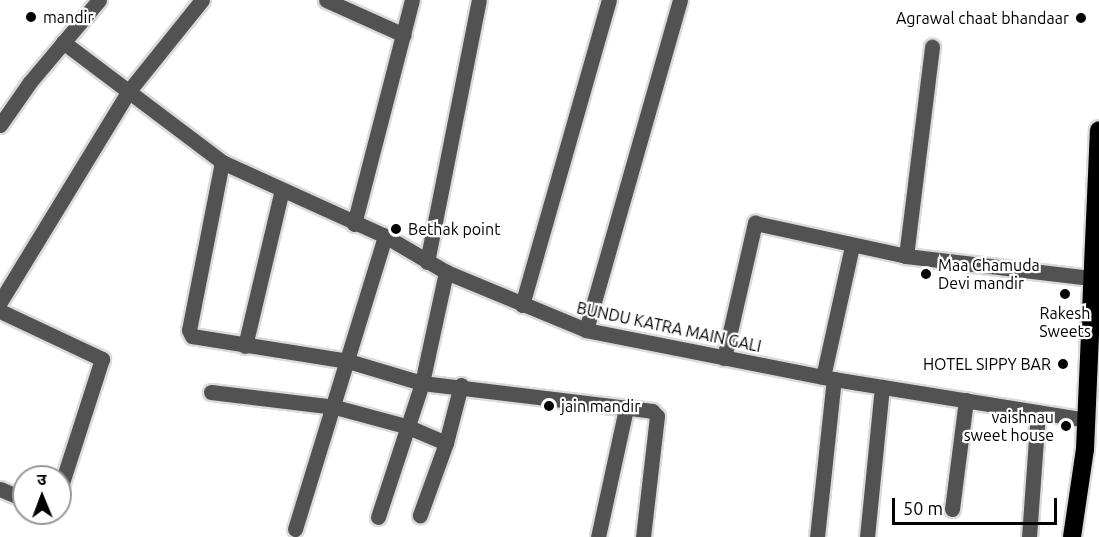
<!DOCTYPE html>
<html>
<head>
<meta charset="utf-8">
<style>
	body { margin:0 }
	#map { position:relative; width:1099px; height:537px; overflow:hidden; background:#fff; font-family:Ubuntu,"Noto Sans Devanagari",sans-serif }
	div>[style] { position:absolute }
	.roads { filter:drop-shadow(2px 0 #dbdbdb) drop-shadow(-2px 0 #dbdbdb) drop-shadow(0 2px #dbdbdb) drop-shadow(0 -2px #dbdbdb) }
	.minor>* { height:15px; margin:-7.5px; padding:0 7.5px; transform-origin:7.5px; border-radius:7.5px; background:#525252 }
	.highway>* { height:18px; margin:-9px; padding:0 9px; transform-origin:9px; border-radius:9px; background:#000 }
	.dots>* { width:16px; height:16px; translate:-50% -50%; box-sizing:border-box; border:3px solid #fff; border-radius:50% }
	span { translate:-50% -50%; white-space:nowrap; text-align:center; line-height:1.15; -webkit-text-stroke:4.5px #fff; paint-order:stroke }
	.poi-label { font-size:16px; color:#000 }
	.left { translate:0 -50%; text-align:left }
	.right { translate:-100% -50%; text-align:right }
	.street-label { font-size:16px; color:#000 }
	.north { position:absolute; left:12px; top:465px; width:60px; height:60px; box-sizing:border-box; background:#fff; border:2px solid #999; border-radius:50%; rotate:359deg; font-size:16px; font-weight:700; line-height:24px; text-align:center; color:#000 }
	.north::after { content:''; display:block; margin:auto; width:21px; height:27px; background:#000; clip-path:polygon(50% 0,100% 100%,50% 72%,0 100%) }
	.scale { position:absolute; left:892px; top:498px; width:165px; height:27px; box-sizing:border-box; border:3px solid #000; border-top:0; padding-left:8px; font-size:18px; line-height:21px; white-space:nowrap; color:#000; -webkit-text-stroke:4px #fff; paint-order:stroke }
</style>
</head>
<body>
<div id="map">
	<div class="roads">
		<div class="minor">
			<i style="left:326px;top:0;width:85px;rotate:24.2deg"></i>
			<i style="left:63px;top:42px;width:199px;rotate:37deg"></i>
			<i style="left:222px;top:162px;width:179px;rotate:24.4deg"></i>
			<i style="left:385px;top:236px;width:71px;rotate:30.5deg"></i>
			<i style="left:446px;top:272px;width:152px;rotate:22.5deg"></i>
			<i style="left:586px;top:330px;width:253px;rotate:11.2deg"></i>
			<i style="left:834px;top:379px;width:256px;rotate:9.2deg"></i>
			<i style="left:0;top:125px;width:52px;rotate:-55.1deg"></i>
			<i style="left:30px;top:82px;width:107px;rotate:-49.9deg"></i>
			<i style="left:222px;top:162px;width:171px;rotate:101.1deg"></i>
			<i style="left:189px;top:330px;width:7px;rotate:63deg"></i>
			<i style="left:192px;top:336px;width:158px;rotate:9.1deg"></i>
			<i style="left:348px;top:361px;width:77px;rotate:16.6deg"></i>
			<i style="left:422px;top:383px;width:232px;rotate:6.9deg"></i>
			<i style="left:652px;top:411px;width:7px;rotate:45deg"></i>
			<i style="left:657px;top:416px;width:122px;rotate:96.6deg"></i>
			<i style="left:354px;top:224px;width:231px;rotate:-75.5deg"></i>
			<i style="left:906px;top:256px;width:211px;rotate:-82.9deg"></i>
			<i style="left:427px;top:262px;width:267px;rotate:-78.8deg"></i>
			<i style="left:0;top:302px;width:246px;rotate:-58.6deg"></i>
			<i style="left:128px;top:92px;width:118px;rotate:-51.2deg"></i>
			<i style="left:522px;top:305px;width:317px;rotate:-74.1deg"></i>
			<i style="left:0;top:311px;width:113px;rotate:25.2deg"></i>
			<i style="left:102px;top:359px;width:137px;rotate:107.9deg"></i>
			<i style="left:586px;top:330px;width:343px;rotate:-74.1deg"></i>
			<i style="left:245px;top:346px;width:160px;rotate:-76.7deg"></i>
			<i style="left:724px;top:358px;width:139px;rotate:-77.1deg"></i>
			<i style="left:755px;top:223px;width:155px;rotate:12.3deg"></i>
			<i style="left:906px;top:256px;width:186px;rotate:6.8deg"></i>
			<i style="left:823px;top:377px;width:134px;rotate:-77.5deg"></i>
			<i style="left:211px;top:392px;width:125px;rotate:6.9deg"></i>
			<i style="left:335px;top:407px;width:73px;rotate:15deg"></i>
			<i style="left:406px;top:426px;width:43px;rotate:23deg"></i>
			<i style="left:446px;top:443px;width:77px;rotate:109.9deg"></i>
			<i style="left:446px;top:443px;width:60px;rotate:-75.5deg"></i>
			<i style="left:0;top:489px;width:26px;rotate:23deg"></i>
			<i style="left:952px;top:509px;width:110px;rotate:-82.7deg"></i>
			<i style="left:378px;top:517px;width:141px;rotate:-71.8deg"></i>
			<i style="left:422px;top:383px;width:114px;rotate:-77.8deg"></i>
			<i style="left:295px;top:529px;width:307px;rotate:-72.9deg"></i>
			<i style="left:598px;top:537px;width:131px;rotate:-77.7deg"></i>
			<i style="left:817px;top:537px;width:159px;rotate:-83.9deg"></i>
			<i style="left:867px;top:537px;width:151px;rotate:-84.3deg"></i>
			<i style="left:1029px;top:537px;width:125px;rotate:-85.9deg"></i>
		</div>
		<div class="highway">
			<i style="left:1072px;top:537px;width:89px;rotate:-81.6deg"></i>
			<i style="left:1085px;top:449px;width:319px;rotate:-87.5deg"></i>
		</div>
	</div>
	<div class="dots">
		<i style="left:31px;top:17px;background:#000"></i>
		<i style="left:1081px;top:18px;background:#000"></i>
		<i style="left:396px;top:229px;background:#000"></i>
		<i style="left:926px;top:274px;background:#000"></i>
		<i style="left:1065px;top:294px;background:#000"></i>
		<i style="left:1063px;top:364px;background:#000"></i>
		<i style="left:549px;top:406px;background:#000"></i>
		<i style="left:1066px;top:426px;background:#000"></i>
	</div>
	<div class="poi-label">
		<span class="left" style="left:43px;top:17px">mandir</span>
		<span class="right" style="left:1069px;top:18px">Agrawal chaat bhandaar</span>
		<span class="left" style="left:408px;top:229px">Bethak point</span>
		<span class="left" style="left:938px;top:274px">Maa Chamuda<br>Devi mandir</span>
		<span style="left:1065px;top:322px">Rakesh<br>Sweets</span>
		<span class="right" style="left:1051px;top:364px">HOTEL SIPPY BAR</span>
		<span class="left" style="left:561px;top:406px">jain mandir</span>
		<span class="right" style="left:1054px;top:426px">vaishnau<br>sweet house</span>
	</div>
	<div class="street-label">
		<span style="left:669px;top:327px;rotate:12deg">BUNDU KATRA MAIN GALI</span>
	</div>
	<div class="north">उ</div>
	<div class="scale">50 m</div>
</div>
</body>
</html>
